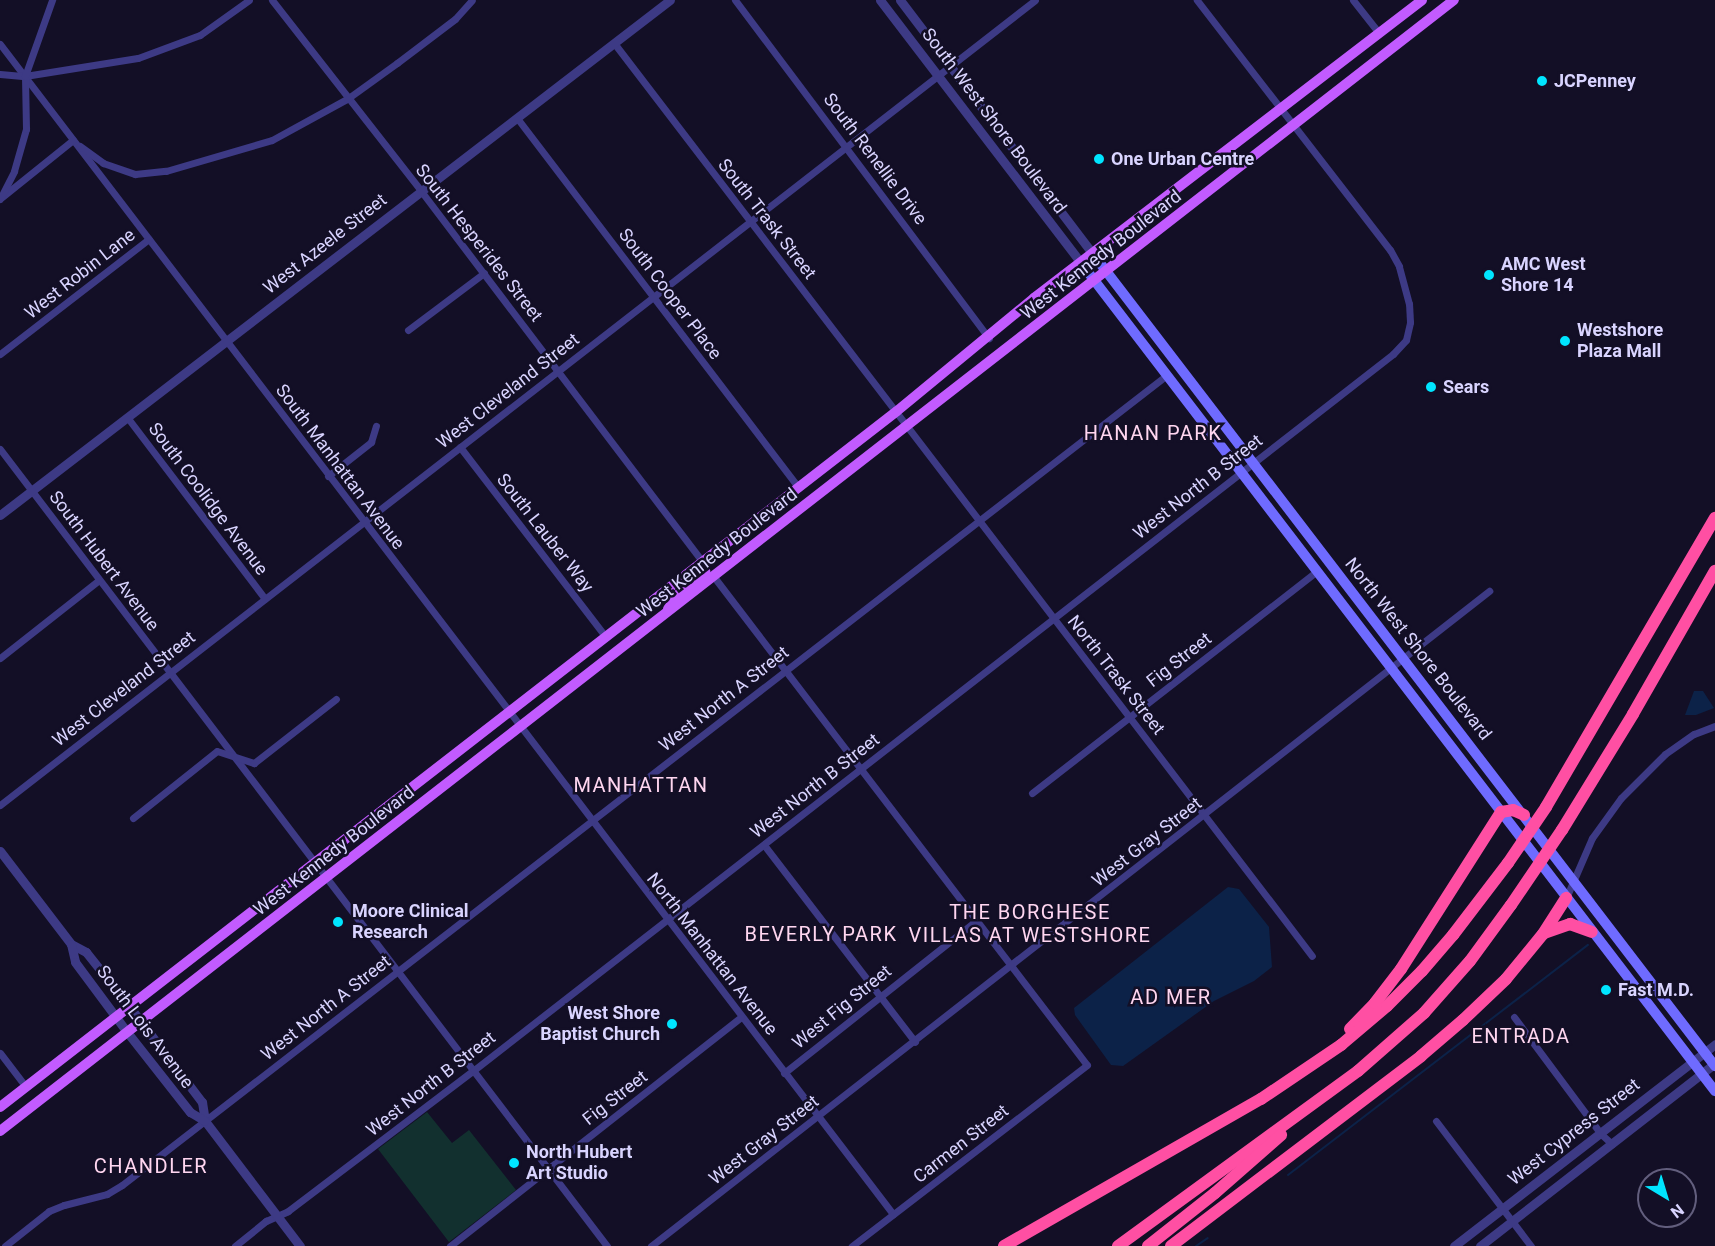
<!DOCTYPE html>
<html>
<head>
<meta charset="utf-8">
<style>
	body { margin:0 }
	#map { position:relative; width:1715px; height:1246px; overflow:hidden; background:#130f26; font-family:Roboto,sans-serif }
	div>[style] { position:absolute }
	.green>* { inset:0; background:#12302f }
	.water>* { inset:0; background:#0c2248 }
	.stream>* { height:2px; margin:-1px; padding:0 1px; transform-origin:1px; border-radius:1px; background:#0c2248 }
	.minor>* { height:7px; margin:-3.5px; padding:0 3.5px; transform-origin:3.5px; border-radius:3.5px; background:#3d3a85 }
	.tertiary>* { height:9px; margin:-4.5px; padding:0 4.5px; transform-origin:4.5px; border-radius:4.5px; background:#3d3a85 }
	.secondary>* { height:10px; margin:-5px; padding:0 5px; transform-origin:5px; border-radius:5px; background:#6f6bff }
	.primary>* { height:10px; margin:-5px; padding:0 5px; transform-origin:5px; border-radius:5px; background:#c25bff }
	.motorway>* { height:12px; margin:-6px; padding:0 6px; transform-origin:6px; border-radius:6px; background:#ff4fa3 }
	.motorway-bridge>* { height:12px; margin:-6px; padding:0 6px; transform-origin:6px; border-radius:6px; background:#ff4fa3 }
	.dots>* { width:16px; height:16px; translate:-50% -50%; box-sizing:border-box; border:3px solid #130f26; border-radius:50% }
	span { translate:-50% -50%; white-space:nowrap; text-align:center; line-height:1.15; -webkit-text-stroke:5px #130f26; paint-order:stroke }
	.poi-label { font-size:18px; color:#d9d4ff; font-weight:700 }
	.left { translate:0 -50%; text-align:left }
	.right { translate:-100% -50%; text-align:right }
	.street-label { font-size:18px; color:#d9d4ff }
	.neighbourhood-label { font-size:20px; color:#ffd6f0; letter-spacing:1.5px }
	.north { position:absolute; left:1637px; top:1168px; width:60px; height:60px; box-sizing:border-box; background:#130f26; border:2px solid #625e7d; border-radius:50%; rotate:142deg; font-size:16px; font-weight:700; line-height:24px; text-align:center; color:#d9d4ff }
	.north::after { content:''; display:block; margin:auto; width:21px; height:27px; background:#00e5ff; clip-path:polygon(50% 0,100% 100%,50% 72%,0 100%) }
</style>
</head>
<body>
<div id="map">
	<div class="green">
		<i style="clip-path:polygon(427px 1112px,452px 1143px,469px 1130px,516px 1190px,449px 1242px,378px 1149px)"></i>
	</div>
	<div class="water">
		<i style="clip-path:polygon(1694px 691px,1703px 691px,1714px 708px,1696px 715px,1685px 715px)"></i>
		<i style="clip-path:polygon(1228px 887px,1239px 889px,1269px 927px,1272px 967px,1254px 981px,1214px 1001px,1123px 1066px,1111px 1065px,1075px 1015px,1074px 1008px)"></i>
	</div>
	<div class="stream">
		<i style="left:1288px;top:1175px;width:378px;rotate:-37.5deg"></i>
		<i style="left:1196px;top:1246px;width:14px;rotate:-34deg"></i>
	</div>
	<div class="minor">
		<i style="left:272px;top:0;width:242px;rotate:52deg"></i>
		<i style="left:421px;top:191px;width:467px;rotate:52.8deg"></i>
		<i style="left:735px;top:0;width:423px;rotate:53.1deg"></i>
		<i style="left:1353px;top:0;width:42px;rotate:51.8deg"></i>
		<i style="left:614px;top:43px;width:1149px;rotate:52.6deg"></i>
		<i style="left:0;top:44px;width:1472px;rotate:52.65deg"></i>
		<i style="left:0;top:74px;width:25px;rotate:5deg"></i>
		<i style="left:25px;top:76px;width:114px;rotate:-9.1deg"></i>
		<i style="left:138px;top:58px;width:66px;rotate:-20.4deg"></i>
		<i style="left:200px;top:35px;width:60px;rotate:-35.5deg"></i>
		<i style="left:517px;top:118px;width:465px;rotate:52.7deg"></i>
		<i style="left:80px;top:146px;width:29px;rotate:36deg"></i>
		<i style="left:103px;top:163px;width:34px;rotate:19deg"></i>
		<i style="left:135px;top:174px;width:31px;rotate:-6deg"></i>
		<i style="left:166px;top:171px;width:110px;rotate:-16.3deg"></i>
		<i style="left:272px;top:140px;width:85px;rotate:-28.7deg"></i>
		<i style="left:347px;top:99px;width:62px;rotate:-35.8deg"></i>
		<i style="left:397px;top:63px;width:73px;rotate:-37.2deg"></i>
		<i style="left:455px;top:19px;width:25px;rotate:-48deg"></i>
		<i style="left:2px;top:197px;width:91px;rotate:-38.8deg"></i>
		<i style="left:0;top:199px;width:31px;rotate:-63deg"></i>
		<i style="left:14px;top:171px;width:44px;rotate:-74.1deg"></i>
		<i style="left:26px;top:129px;width:53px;rotate:-91.1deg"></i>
		<i style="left:25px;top:76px;width:81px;rotate:-70.4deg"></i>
		<i style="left:408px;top:330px;width:95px;rotate:-36.9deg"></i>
		<i style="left:0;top:354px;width:188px;rotate:-37.7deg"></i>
		<i style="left:127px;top:417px;width:228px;rotate:52.8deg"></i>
		<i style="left:460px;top:447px;width:240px;rotate:52.5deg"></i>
		<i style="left:0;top:449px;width:1002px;rotate:52.71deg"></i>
		<i style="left:328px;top:476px;width:55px;rotate:-38.3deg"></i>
		<i style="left:371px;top:442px;width:17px;rotate:-73deg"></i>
		<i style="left:714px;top:577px;width:614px;rotate:52.61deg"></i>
		<i style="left:1087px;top:1065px;width:297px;rotate:142.4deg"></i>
		<i style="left:0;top:658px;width:126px;rotate:-38.2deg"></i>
		<i style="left:1032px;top:793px;width:360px;rotate:-37.9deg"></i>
		<i style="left:0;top:805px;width:1311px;rotate:-37.87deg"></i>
		<i style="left:133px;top:818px;width:107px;rotate:-38.6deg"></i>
		<i style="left:217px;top:751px;width:39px;rotate:18deg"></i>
		<i style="left:254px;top:763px;width:104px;rotate:-38deg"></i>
		<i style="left:764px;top:845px;width:248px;rotate:52.5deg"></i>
		<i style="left:1566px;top:898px;width:65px;rotate:-66.6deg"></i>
		<i style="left:1592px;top:838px;width:49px;rotate:-54.1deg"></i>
		<i style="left:1621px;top:798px;width:62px;rotate:-45deg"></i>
		<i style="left:1665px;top:754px;width:35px;rotate:-35deg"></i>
		<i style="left:1694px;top:734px;width:22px;rotate:-21deg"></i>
		<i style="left:1514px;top:1017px;width:146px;rotate:53.4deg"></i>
		<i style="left:1601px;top:1134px;width:15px;rotate:42deg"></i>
		<i style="left:0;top:1053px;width:43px;rotate:52.6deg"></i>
		<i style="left:784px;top:1073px;width:245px;rotate:-38.4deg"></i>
		<i style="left:1436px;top:1121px;width:157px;rotate:52.8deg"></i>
		<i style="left:5px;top:1246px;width:56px;rotate:-38.5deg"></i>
		<i style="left:49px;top:1211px;width:16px;rotate:-22deg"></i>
		<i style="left:64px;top:1205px;width:44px;rotate:-14.3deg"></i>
		<i style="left:107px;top:1194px;width:17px;rotate:-31deg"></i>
		<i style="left:122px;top:1185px;width:1322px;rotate:-37.78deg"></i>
		<i style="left:235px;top:1246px;width:40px;rotate:-39deg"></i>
		<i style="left:266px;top:1221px;width:24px;rotate:-24deg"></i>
		<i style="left:288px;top:1211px;width:233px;rotate:-37.2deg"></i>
		<i style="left:474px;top:1070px;width:1165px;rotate:-37.92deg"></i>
		<i style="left:1393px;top:354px;width:19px;rotate:-47deg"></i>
		<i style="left:1406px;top:340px;width:18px;rotate:-77deg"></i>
		<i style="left:1410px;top:322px;width:18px;rotate:-93deg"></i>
		<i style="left:1409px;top:304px;width:39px;rotate:-105deg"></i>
		<i style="left:1399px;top:266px;width:18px;rotate:-119deg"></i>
		<i style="left:1390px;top:250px;width:316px;rotate:-127.7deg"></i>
		<i style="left:450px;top:1246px;width:370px;rotate:-38.2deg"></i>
		<i style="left:651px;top:1246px;width:1064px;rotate:-38.01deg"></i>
	</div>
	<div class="tertiary">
		<i style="left:880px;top:0;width:331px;rotate:52.6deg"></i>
		<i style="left:900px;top:0;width:319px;rotate:52.8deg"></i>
		<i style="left:0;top:515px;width:845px;rotate:-37.55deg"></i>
		<i style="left:0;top:851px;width:117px;rotate:52.6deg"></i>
		<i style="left:71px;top:944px;width:17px;rotate:28deg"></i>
		<i style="left:86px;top:952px;width:69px;rotate:51.5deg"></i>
		<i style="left:129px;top:1006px;width:121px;rotate:52.8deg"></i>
		<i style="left:202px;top:1102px;width:19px;rotate:81deg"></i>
		<i style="left:205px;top:1121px;width:157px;rotate:52.8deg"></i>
		<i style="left:71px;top:944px;width:18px;rotate:77deg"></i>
		<i style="left:75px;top:962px;width:87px;rotate:53.4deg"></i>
		<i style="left:127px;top:1032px;width:102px;rotate:51.8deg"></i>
		<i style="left:190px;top:1112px;width:17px;rotate:31deg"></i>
		<i style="left:1454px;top:1246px;width:330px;rotate:-37.7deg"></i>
		<i style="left:1480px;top:1246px;width:298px;rotate:-37.9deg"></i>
	</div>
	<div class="secondary">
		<i style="left:1093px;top:254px;width:1023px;rotate:52.55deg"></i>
		<i style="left:1081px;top:263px;width:1043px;rotate:52.56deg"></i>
	</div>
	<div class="primary">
		<i style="left:668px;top:609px;width:22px;rotate:-54deg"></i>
		<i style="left:681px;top:591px;width:31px;rotate:-38deg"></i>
		<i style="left:705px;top:572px;width:9px;rotate:-103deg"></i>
		<i style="left:0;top:1107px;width:1135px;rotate:-37.81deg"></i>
		<i style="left:897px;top:411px;width:178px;rotate:-39.5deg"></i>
		<i style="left:1034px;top:298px;width:489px;rotate:-37.5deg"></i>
		<i style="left:0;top:1131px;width:1842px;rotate:-37.88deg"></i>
	</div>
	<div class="motorway">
		<i style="left:1633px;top:714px;width:165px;rotate:-60.2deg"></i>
		<i style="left:1546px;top:807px;width:335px;rotate:-59.7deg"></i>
		<i style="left:1544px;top:933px;width:28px;rotate:-19deg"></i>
		<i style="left:1570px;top:924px;width:23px;rotate:20deg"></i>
		<i style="left:1350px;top:1029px;width:36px;rotate:-46deg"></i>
		<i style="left:1375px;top:1003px;width:43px;rotate:-52.6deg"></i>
		<i style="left:1401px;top:969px;width:186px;rotate:-57.5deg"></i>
		<i style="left:1501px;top:812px;width:12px;rotate:-9deg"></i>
		<i style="left:1513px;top:810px;width:12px;rotate:24deg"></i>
		<i style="left:1004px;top:1246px;width:296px;rotate:-29.8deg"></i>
		<i style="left:1261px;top:1099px;width:97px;rotate:-34deg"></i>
		<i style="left:1341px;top:1045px;width:60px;rotate:-40.3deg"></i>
		<i style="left:1387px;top:1006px;width:49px;rotate:-45deg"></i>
		<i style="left:1422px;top:971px;width:48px;rotate:-49.3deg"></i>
		<i style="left:1453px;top:935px;width:91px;rotate:-52.6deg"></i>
		<i style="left:1118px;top:1246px;width:297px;rotate:-36.1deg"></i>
		<i style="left:1358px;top:1071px;width:88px;rotate:-41.3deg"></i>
		<i style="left:1148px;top:1246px;width:85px;rotate:-38.3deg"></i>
		<i style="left:1215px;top:1193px;width:88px;rotate:-41.3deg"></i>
		<i style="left:1171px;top:1246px;width:314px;rotate:-37.2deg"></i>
		<i style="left:1421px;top:1056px;width:55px;rotate:-40.6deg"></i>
		<i style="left:1463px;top:1020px;width:59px;rotate:-43.6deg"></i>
		<i style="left:1506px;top:979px;width:58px;rotate:-50.6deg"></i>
		<i style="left:1543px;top:934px;width:43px;rotate:-57.4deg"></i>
	</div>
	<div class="motorway-bridge">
		<i style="left:1508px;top:863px;width:68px;rotate:-55.8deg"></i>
		<i style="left:1424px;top:1013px;width:69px;rotate:-48.5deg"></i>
		<i style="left:1470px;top:961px;width:69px;rotate:-53.8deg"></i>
		<i style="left:1511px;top:905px;width:91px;rotate:-55.8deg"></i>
		<i style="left:1562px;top:830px;width:136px;rotate:-58.5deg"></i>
	</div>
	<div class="dots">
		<i style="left:1542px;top:81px;background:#00e5ff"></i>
		<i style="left:1099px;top:159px;background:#00e5ff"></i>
		<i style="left:1489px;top:275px;background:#00e5ff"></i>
		<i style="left:1565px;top:341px;background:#00e5ff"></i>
		<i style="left:1431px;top:387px;background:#00e5ff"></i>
		<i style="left:338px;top:922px;background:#00e5ff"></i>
		<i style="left:1606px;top:990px;background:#00e5ff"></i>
		<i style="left:672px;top:1024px;background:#00e5ff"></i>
		<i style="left:514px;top:1163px;background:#00e5ff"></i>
	</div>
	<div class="poi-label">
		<span class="left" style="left:1554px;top:81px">JCPenney</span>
		<span class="left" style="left:1111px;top:159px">One Urban Centre</span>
		<span class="left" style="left:1501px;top:275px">AMC West<br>Shore 14</span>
		<span class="left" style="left:1577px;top:341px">Westshore<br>Plaza Mall</span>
		<span class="left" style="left:1443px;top:387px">Sears</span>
		<span class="left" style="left:352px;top:922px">Moore Clinical<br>Research</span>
		<span class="left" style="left:1618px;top:990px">Fast M.D.</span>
		<span class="right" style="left:660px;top:1024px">West Shore<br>Baptist Church</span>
		<span class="left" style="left:526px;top:1163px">North Hubert<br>Art Studio</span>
	</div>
	<div class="street-label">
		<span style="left:994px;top:121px;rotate:53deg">South West Shore Boulevard</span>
		<span style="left:875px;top:159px;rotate:53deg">South Renellie Drive</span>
		<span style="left:767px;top:219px;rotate:52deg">South Trask Street</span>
		<span style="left:479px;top:243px;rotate:52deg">South Hesperides Street</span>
		<span style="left:325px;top:244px;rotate:-38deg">West Azeele Street</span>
		<span style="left:1101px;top:255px;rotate:-38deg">West Kennedy Boulevard</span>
		<span style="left:80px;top:274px;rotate:-38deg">West Robin Lane</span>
		<span style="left:670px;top:294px;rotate:53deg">South Cooper Place</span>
		<span style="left:508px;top:391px;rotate:-38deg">West Cleveland Street</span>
		<span style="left:340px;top:467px;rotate:53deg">South Manhattan Avenue</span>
		<span style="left:1198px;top:487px;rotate:-38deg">West North B Street</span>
		<span style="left:208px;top:499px;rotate:53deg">South Coolidge Avenue</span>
		<span style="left:545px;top:533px;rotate:52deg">South Lauber Way</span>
		<span style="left:717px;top:553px;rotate:-38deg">West Kennedy Boulevard</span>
		<span style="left:104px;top:561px;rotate:53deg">South Hubert Avenue</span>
		<span style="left:1418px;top:649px;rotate:52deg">North West Shore Boulevard</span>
		<span style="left:1179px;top:660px;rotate:-38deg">Fig Street</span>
		<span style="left:1116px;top:675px;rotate:52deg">North Trask Street</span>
		<span style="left:124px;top:689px;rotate:-38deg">West Cleveland Street</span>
		<span style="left:724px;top:699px;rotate:-38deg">West North A Street</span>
		<span style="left:815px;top:786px;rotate:-38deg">West North B Street</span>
		<span style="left:1147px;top:842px;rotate:-38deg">West Gray Street</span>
		<span style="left:334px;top:851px;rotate:-38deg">West Kennedy Boulevard</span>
		<span style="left:712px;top:954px;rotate:52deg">North Manhattan Avenue</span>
		<span style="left:842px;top:1007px;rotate:-39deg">West Fig Street</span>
		<span style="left:326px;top:1008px;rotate:-38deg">West North A Street</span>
		<span style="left:145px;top:1027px;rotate:53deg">South Lois Avenue</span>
		<span style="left:431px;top:1084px;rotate:-38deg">West North B Street</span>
		<span style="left:615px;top:1098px;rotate:-38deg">Fig Street</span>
		<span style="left:1574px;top:1132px;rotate:-38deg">West Cypress Street</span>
		<span style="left:764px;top:1140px;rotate:-38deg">West Gray Street</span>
		<span style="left:961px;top:1144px;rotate:-38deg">Carmen Street</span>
	</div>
	<div class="neighbourhood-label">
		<span style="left:1153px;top:433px">HANAN PARK</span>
		<span style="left:641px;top:785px">MANHATTAN</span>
		<span style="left:1030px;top:924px">THE BORGHESE<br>VILLAS AT WESTSHORE</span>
		<span style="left:821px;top:934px">BEVERLY PARK</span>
		<span style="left:1171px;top:997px">AD MER</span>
		<span style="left:1521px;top:1036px">ENTRADA</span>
		<span style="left:151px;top:1166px">CHANDLER</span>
	</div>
	<div class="north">N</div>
</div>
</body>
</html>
